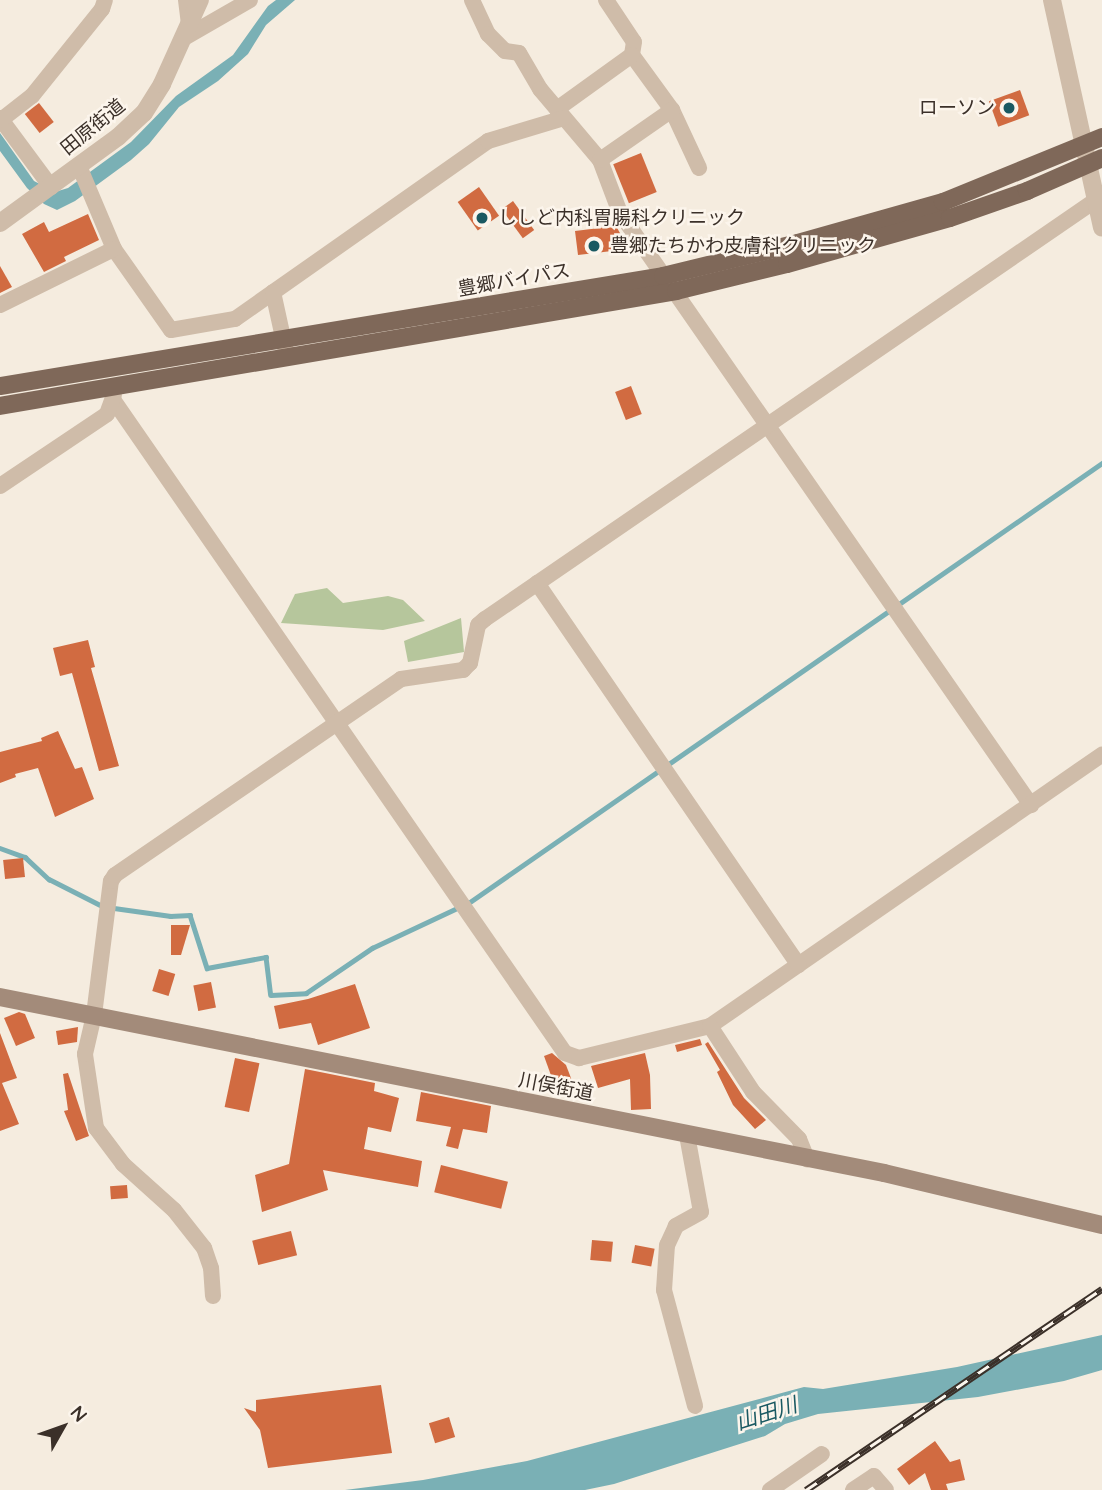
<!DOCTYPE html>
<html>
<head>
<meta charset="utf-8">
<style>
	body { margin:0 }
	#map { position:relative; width:1102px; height:1490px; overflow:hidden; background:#f5ecdf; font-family:Quicksand,"Noto Sans JP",sans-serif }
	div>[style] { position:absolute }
	.green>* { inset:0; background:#b6c69c }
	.water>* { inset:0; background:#7ab0b5 }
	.stream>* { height:4.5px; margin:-2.25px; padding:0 2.25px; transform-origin:2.25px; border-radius:2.25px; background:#7ab0b5 }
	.building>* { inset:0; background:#d16b41; transform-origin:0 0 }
	.minor>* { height:16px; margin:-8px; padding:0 8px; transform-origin:8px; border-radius:8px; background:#cfbca9 }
	.tertiary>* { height:18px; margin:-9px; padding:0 9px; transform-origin:9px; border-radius:9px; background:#cfbca9 }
	.secondary>* { height:18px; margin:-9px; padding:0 9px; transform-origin:9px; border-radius:9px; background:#a38b7a }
	.primary>* { height:18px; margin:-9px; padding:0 9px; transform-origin:9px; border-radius:9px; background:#7f6859 }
	.rail>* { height:7px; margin-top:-3.5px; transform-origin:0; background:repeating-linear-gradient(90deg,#fcf5ec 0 13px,#3b3029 0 26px); box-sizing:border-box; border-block:2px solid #3b3029 }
	.dots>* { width:19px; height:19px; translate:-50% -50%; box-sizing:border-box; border:4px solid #fcf5ec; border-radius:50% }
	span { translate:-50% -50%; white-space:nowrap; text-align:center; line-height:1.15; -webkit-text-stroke:5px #fcf5ec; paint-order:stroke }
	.poi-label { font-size:19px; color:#3b3029 }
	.right { translate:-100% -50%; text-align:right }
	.left { translate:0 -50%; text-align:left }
	.street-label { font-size:19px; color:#3b3029 }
	.water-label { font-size:21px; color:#1a5962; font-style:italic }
	.north { position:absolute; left:28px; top:1392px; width:70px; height:70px; -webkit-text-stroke:5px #fcf5ec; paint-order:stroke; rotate:50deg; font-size:19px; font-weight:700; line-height:28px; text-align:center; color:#3b3029 }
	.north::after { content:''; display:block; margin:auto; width:24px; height:32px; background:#3b3029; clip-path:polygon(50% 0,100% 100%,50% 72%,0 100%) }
</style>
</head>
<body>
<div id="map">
	<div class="green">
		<i style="clip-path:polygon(327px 588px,343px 603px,388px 596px,403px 600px,425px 621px,383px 630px,281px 623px,295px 594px)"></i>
		<i style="clip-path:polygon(461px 618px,464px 652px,408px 662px,404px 641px)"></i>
	</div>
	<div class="water">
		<i style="clip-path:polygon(276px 0,295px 0,266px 25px,248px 54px,218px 81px,179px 107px,149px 144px,131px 160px,75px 201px,57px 210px,44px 204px,27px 188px,0 151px,0 133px,34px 181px,55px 192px,68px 188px,131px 142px,176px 96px,233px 55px,268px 6px)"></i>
		<i style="clip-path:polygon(1102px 1335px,1102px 1370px,1064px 1381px,978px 1397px,818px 1414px,785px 1424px,765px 1436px,614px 1484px,585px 1490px,345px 1490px,423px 1480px,527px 1461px,804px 1387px,823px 1389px,957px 1367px)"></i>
	</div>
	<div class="stream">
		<i style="left:0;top:848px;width:27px;rotate:20deg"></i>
		<i style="left:25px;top:857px;width:33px;rotate:43deg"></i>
		<i style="left:49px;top:879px;width:62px;rotate:27deg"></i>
		<i style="left:467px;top:904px;width:773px;rotate:-34.78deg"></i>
		<i style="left:114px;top:908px;width:57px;rotate:8.1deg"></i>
		<i style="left:170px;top:916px;width:20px;rotate:-3deg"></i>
		<i style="left:190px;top:915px;width:56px;rotate:72.2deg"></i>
		<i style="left:207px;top:968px;width:60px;rotate:-10.6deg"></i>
		<i style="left:266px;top:957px;width:38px;rotate:83deg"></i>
		<i style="left:271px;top:995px;width:35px;rotate:-3deg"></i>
		<i style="left:306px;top:993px;width:80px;rotate:-34.3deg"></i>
		<i style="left:372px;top:948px;width:96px;rotate:-25.2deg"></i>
	</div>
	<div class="building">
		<i style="left:1020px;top:90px;width:27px;height:33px;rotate:70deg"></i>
		<i style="left:39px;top:103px;width:24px;height:18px;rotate:52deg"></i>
		<i style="left:641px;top:153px;width:42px;height:30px;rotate:68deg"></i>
		<i style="left:479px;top:187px;width:35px;height:26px;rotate:55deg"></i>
		<i style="left:513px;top:201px;width:36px;height:14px;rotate:54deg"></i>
		<i style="clip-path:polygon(88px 214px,99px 240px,64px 257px,66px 261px,44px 272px,22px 234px,44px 222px,49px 232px)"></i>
		<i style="clip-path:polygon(616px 226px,629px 249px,578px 255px,575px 231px)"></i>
		<i style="clip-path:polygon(0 266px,12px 287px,0 293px)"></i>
		<i style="left:631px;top:386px;width:30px;height:17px;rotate:69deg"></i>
		<i style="clip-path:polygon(88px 640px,95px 667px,91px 668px,119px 766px,99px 771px,72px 673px,60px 676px,53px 648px)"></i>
		<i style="clip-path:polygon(58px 731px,75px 769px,82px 767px,94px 799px,55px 817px,38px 768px,15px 774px,16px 777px,0 783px,0 752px,42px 741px,41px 738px)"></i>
		<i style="left:23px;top:858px;width:19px;height:20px;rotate:84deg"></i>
		<i style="clip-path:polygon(171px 925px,190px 925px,181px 955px,171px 955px)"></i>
		<i style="left:159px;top:969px;width:17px;height:23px;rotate:17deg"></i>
		<i style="left:211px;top:982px;width:26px;height:18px;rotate:79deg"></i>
		<i style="clip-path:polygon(355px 984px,370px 1028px,318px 1045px,311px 1023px,279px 1029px,274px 1006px,308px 999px)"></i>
		<i style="clip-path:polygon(19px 1012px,25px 1014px,35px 1038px,16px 1046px,4px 1018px)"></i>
		<i style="clip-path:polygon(78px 1027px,77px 1042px,58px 1045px,56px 1031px)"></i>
		<i style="clip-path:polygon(0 1033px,17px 1078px,2px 1083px,19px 1124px,0 1131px)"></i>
		<i style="clip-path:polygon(700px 1039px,702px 1045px,677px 1052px,675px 1045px)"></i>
		<i style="clip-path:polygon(708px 1042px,744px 1098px,766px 1120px,755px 1129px,733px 1105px,717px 1072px,720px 1070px,705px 1044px)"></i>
		<i style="clip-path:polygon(552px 1053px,566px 1065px,574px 1086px,557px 1092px,544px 1056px)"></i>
		<i style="clip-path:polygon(645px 1053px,650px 1075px,651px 1109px,631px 1110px,630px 1079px,598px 1088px,591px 1066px)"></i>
		<i style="left:235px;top:1058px;width:25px;height:50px;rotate:12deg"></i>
		<i style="clip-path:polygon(305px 1069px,375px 1083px,374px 1091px,399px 1098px,391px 1132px,368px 1127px,364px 1149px,422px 1161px,418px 1187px,323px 1170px,328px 1190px,262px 1212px,255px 1175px,289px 1164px)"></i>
		<i style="clip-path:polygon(68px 1073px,89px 1136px,76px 1141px,64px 1111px,68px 1110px,63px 1074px)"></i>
		<i style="clip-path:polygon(421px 1092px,491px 1106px,487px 1133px,463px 1129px,458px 1149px,446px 1146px,451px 1127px,416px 1121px)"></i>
		<i style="left:441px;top:1165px;width:69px;height:28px;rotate:14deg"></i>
		<i style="left:127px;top:1185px;width:13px;height:17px;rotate:86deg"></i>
		<i style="left:291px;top:1231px;width:25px;height:40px;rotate:76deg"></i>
		<i style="left:592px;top:1240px;width:21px;height:20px;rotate:5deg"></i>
		<i style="left:635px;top:1245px;width:20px;height:18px;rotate:11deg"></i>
		<i style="clip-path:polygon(381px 1385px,392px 1453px,268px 1468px,260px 1430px,244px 1408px,256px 1412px,256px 1400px)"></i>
		<i style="left:449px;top:1417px;width:21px;height:21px;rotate:73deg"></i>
		<i style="clip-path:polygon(935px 1441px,950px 1462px,960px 1459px,965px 1480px,946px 1484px,948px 1490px,931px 1490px,925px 1473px,909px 1485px,897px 1469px)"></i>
	</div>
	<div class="minor">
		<i style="left:186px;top:0;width:25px;rotate:83deg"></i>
		<i style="left:472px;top:0;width:38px;rotate:65deg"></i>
		<i style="left:488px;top:34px;width:24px;rotate:45deg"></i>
		<i style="left:505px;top:51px;width:14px;rotate:8deg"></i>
		<i style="left:519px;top:53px;width:42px;rotate:59.7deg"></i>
		<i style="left:540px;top:89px;width:93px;rotate:49.8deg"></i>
		<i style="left:600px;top:160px;width:57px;rotate:69.3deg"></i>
		<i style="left:620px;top:213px;width:721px;rotate:55.23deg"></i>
		<i style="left:606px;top:0;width:50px;rotate:56.3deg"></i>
		<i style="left:634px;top:42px;width:13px;rotate:99deg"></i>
		<i style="left:632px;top:55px;width:68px;rotate:54deg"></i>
		<i style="left:672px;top:110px;width:64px;rotate:65deg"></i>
		<i style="left:184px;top:38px;width:76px;rotate:-29.9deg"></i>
		<i style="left:557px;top:109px;width:92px;rotate:-35.8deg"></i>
		<i style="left:0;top:118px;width:86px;rotate:53.5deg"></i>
		<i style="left:1px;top:120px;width:39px;rotate:-38deg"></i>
		<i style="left:32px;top:96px;width:112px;rotate:-51.2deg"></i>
		<i style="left:102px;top:9px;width:9px;rotate:-72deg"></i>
		<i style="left:600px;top:160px;width:88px;rotate:-34.8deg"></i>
		<i style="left:79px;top:166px;width:90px;rotate:67.1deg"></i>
		<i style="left:114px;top:249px;width:99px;rotate:54.9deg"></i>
		<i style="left:171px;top:330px;width:65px;rotate:-9.8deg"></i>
		<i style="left:235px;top:319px;width:309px;rotate:-35.1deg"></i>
		<i style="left:488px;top:141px;width:79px;rotate:-16.8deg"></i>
		<i style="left:273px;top:292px;width:60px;rotate:77.6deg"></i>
		<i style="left:0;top:305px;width:127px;rotate:-26.2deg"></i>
		<i style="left:114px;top:401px;width:793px;rotate:55.33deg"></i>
		<i style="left:565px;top:1053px;width:15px;rotate:20deg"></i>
		<i style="left:579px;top:1058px;width:135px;rotate:-13.7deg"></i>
		<i style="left:710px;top:1026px;width:477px;rotate:-34.7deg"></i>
		<i style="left:0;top:486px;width:129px;rotate:-33.9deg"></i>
		<i style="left:107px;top:414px;width:20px;rotate:-70deg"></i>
		<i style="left:537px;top:583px;width:463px;rotate:55.6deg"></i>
		<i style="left:710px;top:1026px;width:79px;rotate:56.9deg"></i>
		<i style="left:753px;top:1092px;width:66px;rotate:45.6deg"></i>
		<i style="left:799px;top:1139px;width:22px;rotate:68deg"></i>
		<i style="left:687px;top:1135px;width:78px;rotate:79.7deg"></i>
		<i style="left:701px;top:1212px;width:29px;rotate:151deg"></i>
		<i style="left:676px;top:1226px;width:21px;rotate:115deg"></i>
		<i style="left:667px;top:1245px;width:45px;rotate:93.8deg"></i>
		<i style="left:664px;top:1290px;width:120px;rotate:75deg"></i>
		<i style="left:213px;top:1296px;width:28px;rotate:-94deg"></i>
		<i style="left:211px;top:1268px;width:21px;rotate:-109deg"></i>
		<i style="left:204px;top:1248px;width:48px;rotate:-128.3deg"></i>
		<i style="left:174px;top:1210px;width:69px;rotate:-138deg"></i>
		<i style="left:123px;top:1164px;width:45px;rotate:-126.9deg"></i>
		<i style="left:96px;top:1128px;width:75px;rotate:-98.5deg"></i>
		<i style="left:85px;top:1054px;width:40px;rotate:-77deg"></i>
		<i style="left:94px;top:1015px;width:135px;rotate:-82.8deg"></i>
		<i style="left:111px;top:881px;width:7px;rotate:-56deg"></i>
		<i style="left:115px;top:875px;width:347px;rotate:-34.4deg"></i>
		<i style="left:401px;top:679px;width:63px;rotate:-8.3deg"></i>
		<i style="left:463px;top:670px;width:10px;rotate:-45deg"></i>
		<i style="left:470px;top:663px;width:39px;rotate:-78deg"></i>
		<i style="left:478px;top:625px;width:9px;rotate:-41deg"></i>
		<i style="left:485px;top:619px;width:741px;rotate:-34.44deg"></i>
		<i style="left:770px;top:1490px;width:63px;rotate:-34.7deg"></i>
		<i style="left:853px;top:1490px;width:25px;rotate:-34deg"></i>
		<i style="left:874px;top:1476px;width:18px;rotate:49deg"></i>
	</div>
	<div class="tertiary">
		<i style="left:1052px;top:0;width:233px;rotate:77.6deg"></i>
		<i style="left:0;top:223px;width:146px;rotate:-36.1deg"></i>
		<i style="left:118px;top:137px;width:35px;rotate:-43deg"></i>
		<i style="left:144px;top:113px;width:34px;rotate:-58deg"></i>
		<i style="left:162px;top:84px;width:92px;rotate:-65.7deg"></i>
	</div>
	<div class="secondary">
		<i style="left:0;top:997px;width:901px;rotate:11.26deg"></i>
		<i style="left:884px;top:1173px;width:224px;rotate:13.4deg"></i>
	</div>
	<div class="primary">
		<i style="left:0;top:386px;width:672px;rotate:-9.42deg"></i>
		<i style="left:663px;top:276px;width:139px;rotate:-13.7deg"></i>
		<i style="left:798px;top:243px;width:151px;rotate:-15.8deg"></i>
		<i style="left:943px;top:202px;width:172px;rotate:-22.2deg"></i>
		<i style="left:0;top:406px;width:686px;rotate:-9.65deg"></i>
		<i style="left:676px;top:291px;width:114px;rotate:-13.7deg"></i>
		<i style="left:787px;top:264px;width:169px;rotate:-15.8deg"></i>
		<i style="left:950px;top:218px;width:82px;rotate:-19.3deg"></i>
		<i style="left:1027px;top:191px;width:82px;rotate:-23.7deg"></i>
	</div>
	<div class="rail">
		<i style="left:806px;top:1490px;width:358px;rotate:-34.2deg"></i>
	</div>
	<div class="dots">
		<i style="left:1009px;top:108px;background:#1a5962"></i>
		<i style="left:482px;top:218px;background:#1a5962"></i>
		<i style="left:594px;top:246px;background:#1a5962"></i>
	</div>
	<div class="poi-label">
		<span class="right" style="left:995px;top:108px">ローソン</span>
		<span class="left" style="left:498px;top:218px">ししど内科胃腸科クリニック</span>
		<span class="left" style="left:610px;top:246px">豊郷たちかわ皮膚科クリニック</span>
	</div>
	<div class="street-label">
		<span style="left:93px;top:127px;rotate:-39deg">田原街道</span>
		<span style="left:514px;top:280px;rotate:-10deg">豊郷バイパス</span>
		<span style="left:556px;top:1087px;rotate:11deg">川俣街道</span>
	</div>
	<div class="water-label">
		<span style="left:766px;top:1413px;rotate:-18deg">山田川</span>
	</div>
	<div class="north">N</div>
</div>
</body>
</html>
